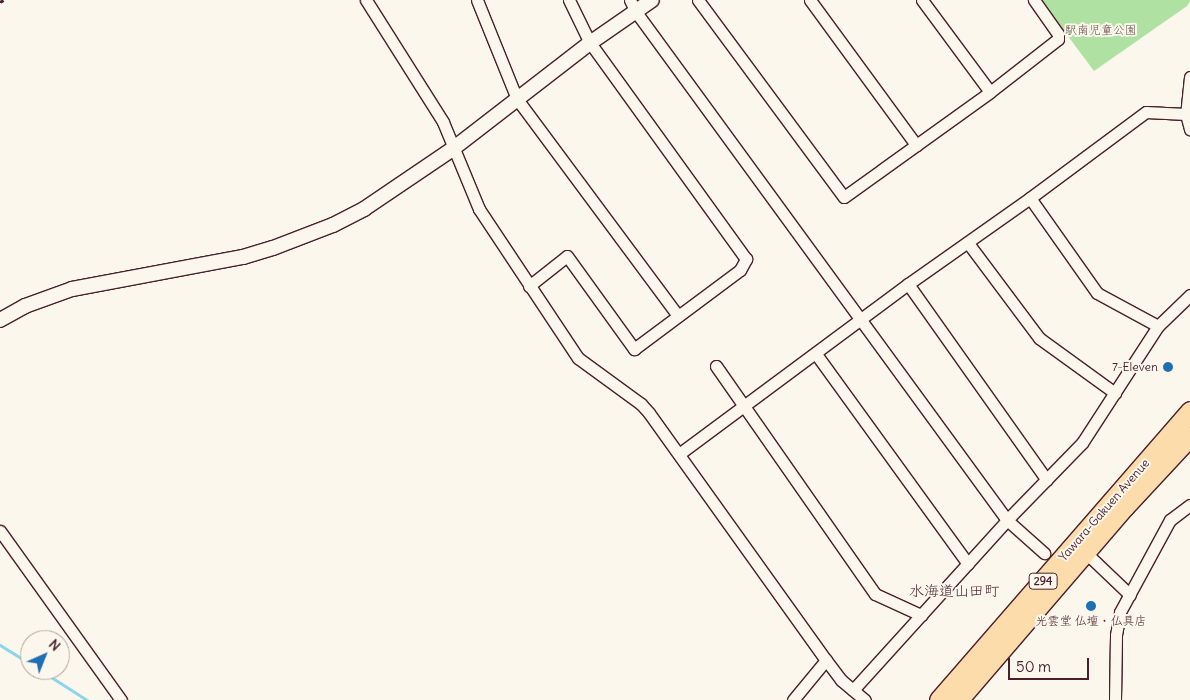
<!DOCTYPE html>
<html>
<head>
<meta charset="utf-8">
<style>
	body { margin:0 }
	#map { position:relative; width:1190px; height:700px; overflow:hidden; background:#fbf7ec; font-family:Delius,"Klee One",sans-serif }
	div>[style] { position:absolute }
	.green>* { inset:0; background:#afe1a2 }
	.stream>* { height:3px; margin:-1.5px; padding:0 1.5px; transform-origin:1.5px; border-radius:1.5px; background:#8dd5ee }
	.roads { filter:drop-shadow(1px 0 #4a1f2b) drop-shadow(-1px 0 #4a1f2b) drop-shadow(0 1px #4a1f2b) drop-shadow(0 -1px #4a1f2b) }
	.minor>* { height:11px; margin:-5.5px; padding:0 5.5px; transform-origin:5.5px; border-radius:5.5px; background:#fbf7ec }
	.tertiary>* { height:14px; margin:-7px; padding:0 7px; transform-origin:7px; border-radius:7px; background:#fbf7ec }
	.trunk>* { height:19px; margin:-9.5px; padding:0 9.5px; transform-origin:9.5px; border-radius:9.5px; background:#fddcac }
	.rail>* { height:3px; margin-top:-1.5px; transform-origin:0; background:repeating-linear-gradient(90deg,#4a1f2b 0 8px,transparent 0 12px) }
	.dots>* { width:14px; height:14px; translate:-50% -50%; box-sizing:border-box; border:2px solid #fbf7ec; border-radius:50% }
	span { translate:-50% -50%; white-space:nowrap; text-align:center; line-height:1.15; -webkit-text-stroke:4px #fbf7ec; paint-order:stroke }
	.shield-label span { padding:1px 4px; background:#fbf7ec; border:1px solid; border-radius:4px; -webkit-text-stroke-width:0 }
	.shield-label { font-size:11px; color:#4a1f2b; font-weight:700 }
	.park-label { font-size:12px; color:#635049 }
	.poi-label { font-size:12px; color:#4a1f2b }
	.right { translate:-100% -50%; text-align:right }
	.street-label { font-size:12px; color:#4a1f2b }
	.quarter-label { font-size:15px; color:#4a1f2b }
	.north { position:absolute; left:20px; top:630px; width:50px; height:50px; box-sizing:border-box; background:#fbf7ec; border:1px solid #b4a19f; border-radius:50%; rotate:44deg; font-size:14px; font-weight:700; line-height:20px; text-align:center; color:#4a1f2b }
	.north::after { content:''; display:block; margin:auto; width:18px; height:22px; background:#1f6fb2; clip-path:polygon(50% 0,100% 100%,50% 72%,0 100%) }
	.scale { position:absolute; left:1008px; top:658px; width:81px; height:22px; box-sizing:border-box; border:2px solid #4a1f2b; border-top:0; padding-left:6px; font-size:15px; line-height:18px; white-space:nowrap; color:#4a1f2b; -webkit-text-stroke:4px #fbf7ec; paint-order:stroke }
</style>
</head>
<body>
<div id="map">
	<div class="green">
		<i style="clip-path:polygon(1041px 0,1190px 0,1190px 1px,1187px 6px,1094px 71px)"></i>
	</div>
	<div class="stream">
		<i style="left:0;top:645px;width:36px;rotate:32deg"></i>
		<i style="left:40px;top:670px;width:56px;rotate:32.6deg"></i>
	</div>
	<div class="roads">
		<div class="minor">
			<i style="left:366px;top:0;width:144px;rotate:57.7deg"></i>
			<i style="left:443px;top:122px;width:94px;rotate:67.5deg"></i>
			<i style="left:479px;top:209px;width:179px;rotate:56.4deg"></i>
			<i style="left:578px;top:358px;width:78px;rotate:36.1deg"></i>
			<i style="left:641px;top:404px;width:12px;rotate:48deg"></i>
			<i style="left:649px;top:413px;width:304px;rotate:54.4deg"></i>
			<i style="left:826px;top:660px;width:25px;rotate:53deg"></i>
			<i style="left:841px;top:680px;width:31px;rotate:40deg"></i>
			<i style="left:477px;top:0;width:107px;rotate:68deg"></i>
			<i style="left:517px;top:99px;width:270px;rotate:53.4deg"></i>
			<i style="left:630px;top:0;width:13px;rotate:63deg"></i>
			<i style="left:636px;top:12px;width:629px;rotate:53.86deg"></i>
			<i style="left:1007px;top:520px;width:50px;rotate:41.7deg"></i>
			<i style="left:698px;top:0;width:245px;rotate:53.5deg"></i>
			<i style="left:844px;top:197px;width:180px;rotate:-35.7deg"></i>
			<i style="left:990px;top:92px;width:86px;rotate:-37.9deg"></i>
			<i style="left:1058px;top:39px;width:5px;rotate:-90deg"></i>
			<i style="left:1058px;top:34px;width:42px;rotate:-125.2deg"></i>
			<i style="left:810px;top:0;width:180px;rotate:53.8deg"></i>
			<i style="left:922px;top:0;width:114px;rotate:53.5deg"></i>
			<i style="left:1190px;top:77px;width:37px;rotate:96deg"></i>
			<i style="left:1186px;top:114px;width:16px;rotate:75deg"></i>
			<i style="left:1030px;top:198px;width:116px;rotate:54.8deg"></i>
			<i style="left:1097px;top:293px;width:69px;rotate:28.4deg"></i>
			<i style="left:968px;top:243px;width:119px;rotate:53.2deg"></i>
			<i style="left:1039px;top:338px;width:94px;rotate:35.9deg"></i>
			<i style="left:908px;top:284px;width:240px;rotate:54.7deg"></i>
			<i style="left:529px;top:286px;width:48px;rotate:-38.3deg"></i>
			<i style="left:567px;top:256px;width:115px;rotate:54.2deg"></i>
			<i style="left:634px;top:349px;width:132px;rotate:-36.7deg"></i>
			<i style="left:740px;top:270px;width:13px;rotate:-61deg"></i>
			<i style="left:746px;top:259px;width:266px;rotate:-125.8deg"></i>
			<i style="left:590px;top:43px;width:48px;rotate:-116deg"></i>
			<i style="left:816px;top:354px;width:259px;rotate:54.1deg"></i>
			<i style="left:716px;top:366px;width:278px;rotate:55.1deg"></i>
			<i style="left:875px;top:594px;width:51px;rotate:24.5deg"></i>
			<i style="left:679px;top:454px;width:285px;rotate:-36.6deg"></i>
			<i style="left:908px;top:284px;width:149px;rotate:-35.2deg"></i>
			<i style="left:1030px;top:198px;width:144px;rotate:-36.6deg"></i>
			<i style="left:1146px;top:112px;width:40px;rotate:2.9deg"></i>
			<i style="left:0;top:531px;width:208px;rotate:54.4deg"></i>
			<i style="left:1085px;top:552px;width:62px;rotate:43.7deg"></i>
			<i style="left:853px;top:690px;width:229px;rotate:-47.8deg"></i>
			<i style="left:1007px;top:520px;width:107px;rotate:-45.8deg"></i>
			<i style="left:1082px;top:443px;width:140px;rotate:-57deg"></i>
			<i style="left:1158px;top:326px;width:45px;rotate:-44.1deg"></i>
			<i style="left:793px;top:700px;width:52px;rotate:-50.5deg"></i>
			<i style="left:1115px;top:700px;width:65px;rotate:-89.1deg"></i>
			<i style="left:1116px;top:635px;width:23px;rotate:-80deg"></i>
			<i style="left:1120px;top:612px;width:105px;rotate:-61.5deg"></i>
			<i style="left:1170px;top:520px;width:25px;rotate:-37deg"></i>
		</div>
		<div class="tertiary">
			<i style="left:0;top:320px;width:29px;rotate:-29deg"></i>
			<i style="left:25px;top:306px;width:50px;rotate:-19.9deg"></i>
			<i style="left:72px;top:289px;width:174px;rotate:-10.6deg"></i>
			<i style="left:243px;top:257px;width:31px;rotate:-17deg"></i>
			<i style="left:273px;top:248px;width:64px;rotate:-21deg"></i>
			<i style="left:333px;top:225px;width:35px;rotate:-27deg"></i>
			<i style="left:364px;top:209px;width:109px;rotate:-34.1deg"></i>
			<i style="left:454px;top:148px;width:172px;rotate:-37.7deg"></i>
			<i style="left:590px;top:43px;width:75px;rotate:-34.7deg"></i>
		</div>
		<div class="trunk">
			<i style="left:939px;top:700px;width:383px;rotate:-49deg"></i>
			<i style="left:958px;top:700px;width:255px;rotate:-49.3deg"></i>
			<i style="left:1124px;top:507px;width:97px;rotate:-47.1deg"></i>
		</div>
	</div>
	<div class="rail">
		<i style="left:0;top:2px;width:4px;rotate:-27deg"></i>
	</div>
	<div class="dots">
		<i style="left:1168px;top:367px;background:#1f6fb2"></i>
		<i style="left:1091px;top:606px;background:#1f6fb2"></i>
	</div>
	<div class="shield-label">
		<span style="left:1043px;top:581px">294</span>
	</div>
	<div class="park-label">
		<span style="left:1101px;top:30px">駅南児童公園</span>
	</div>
	<div class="poi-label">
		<span class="right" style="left:1158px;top:367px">7-Eleven</span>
		<span style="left:1091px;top:621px">光雲堂 仏壇・仏具店</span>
	</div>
	<div class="street-label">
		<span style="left:1104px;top:510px;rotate:-49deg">Yawara-Gakuen Avenue</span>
	</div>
	<div class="quarter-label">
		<span style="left:954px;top:591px">水海道山田町</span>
	</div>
	<div class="north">N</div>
	<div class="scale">50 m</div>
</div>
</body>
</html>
